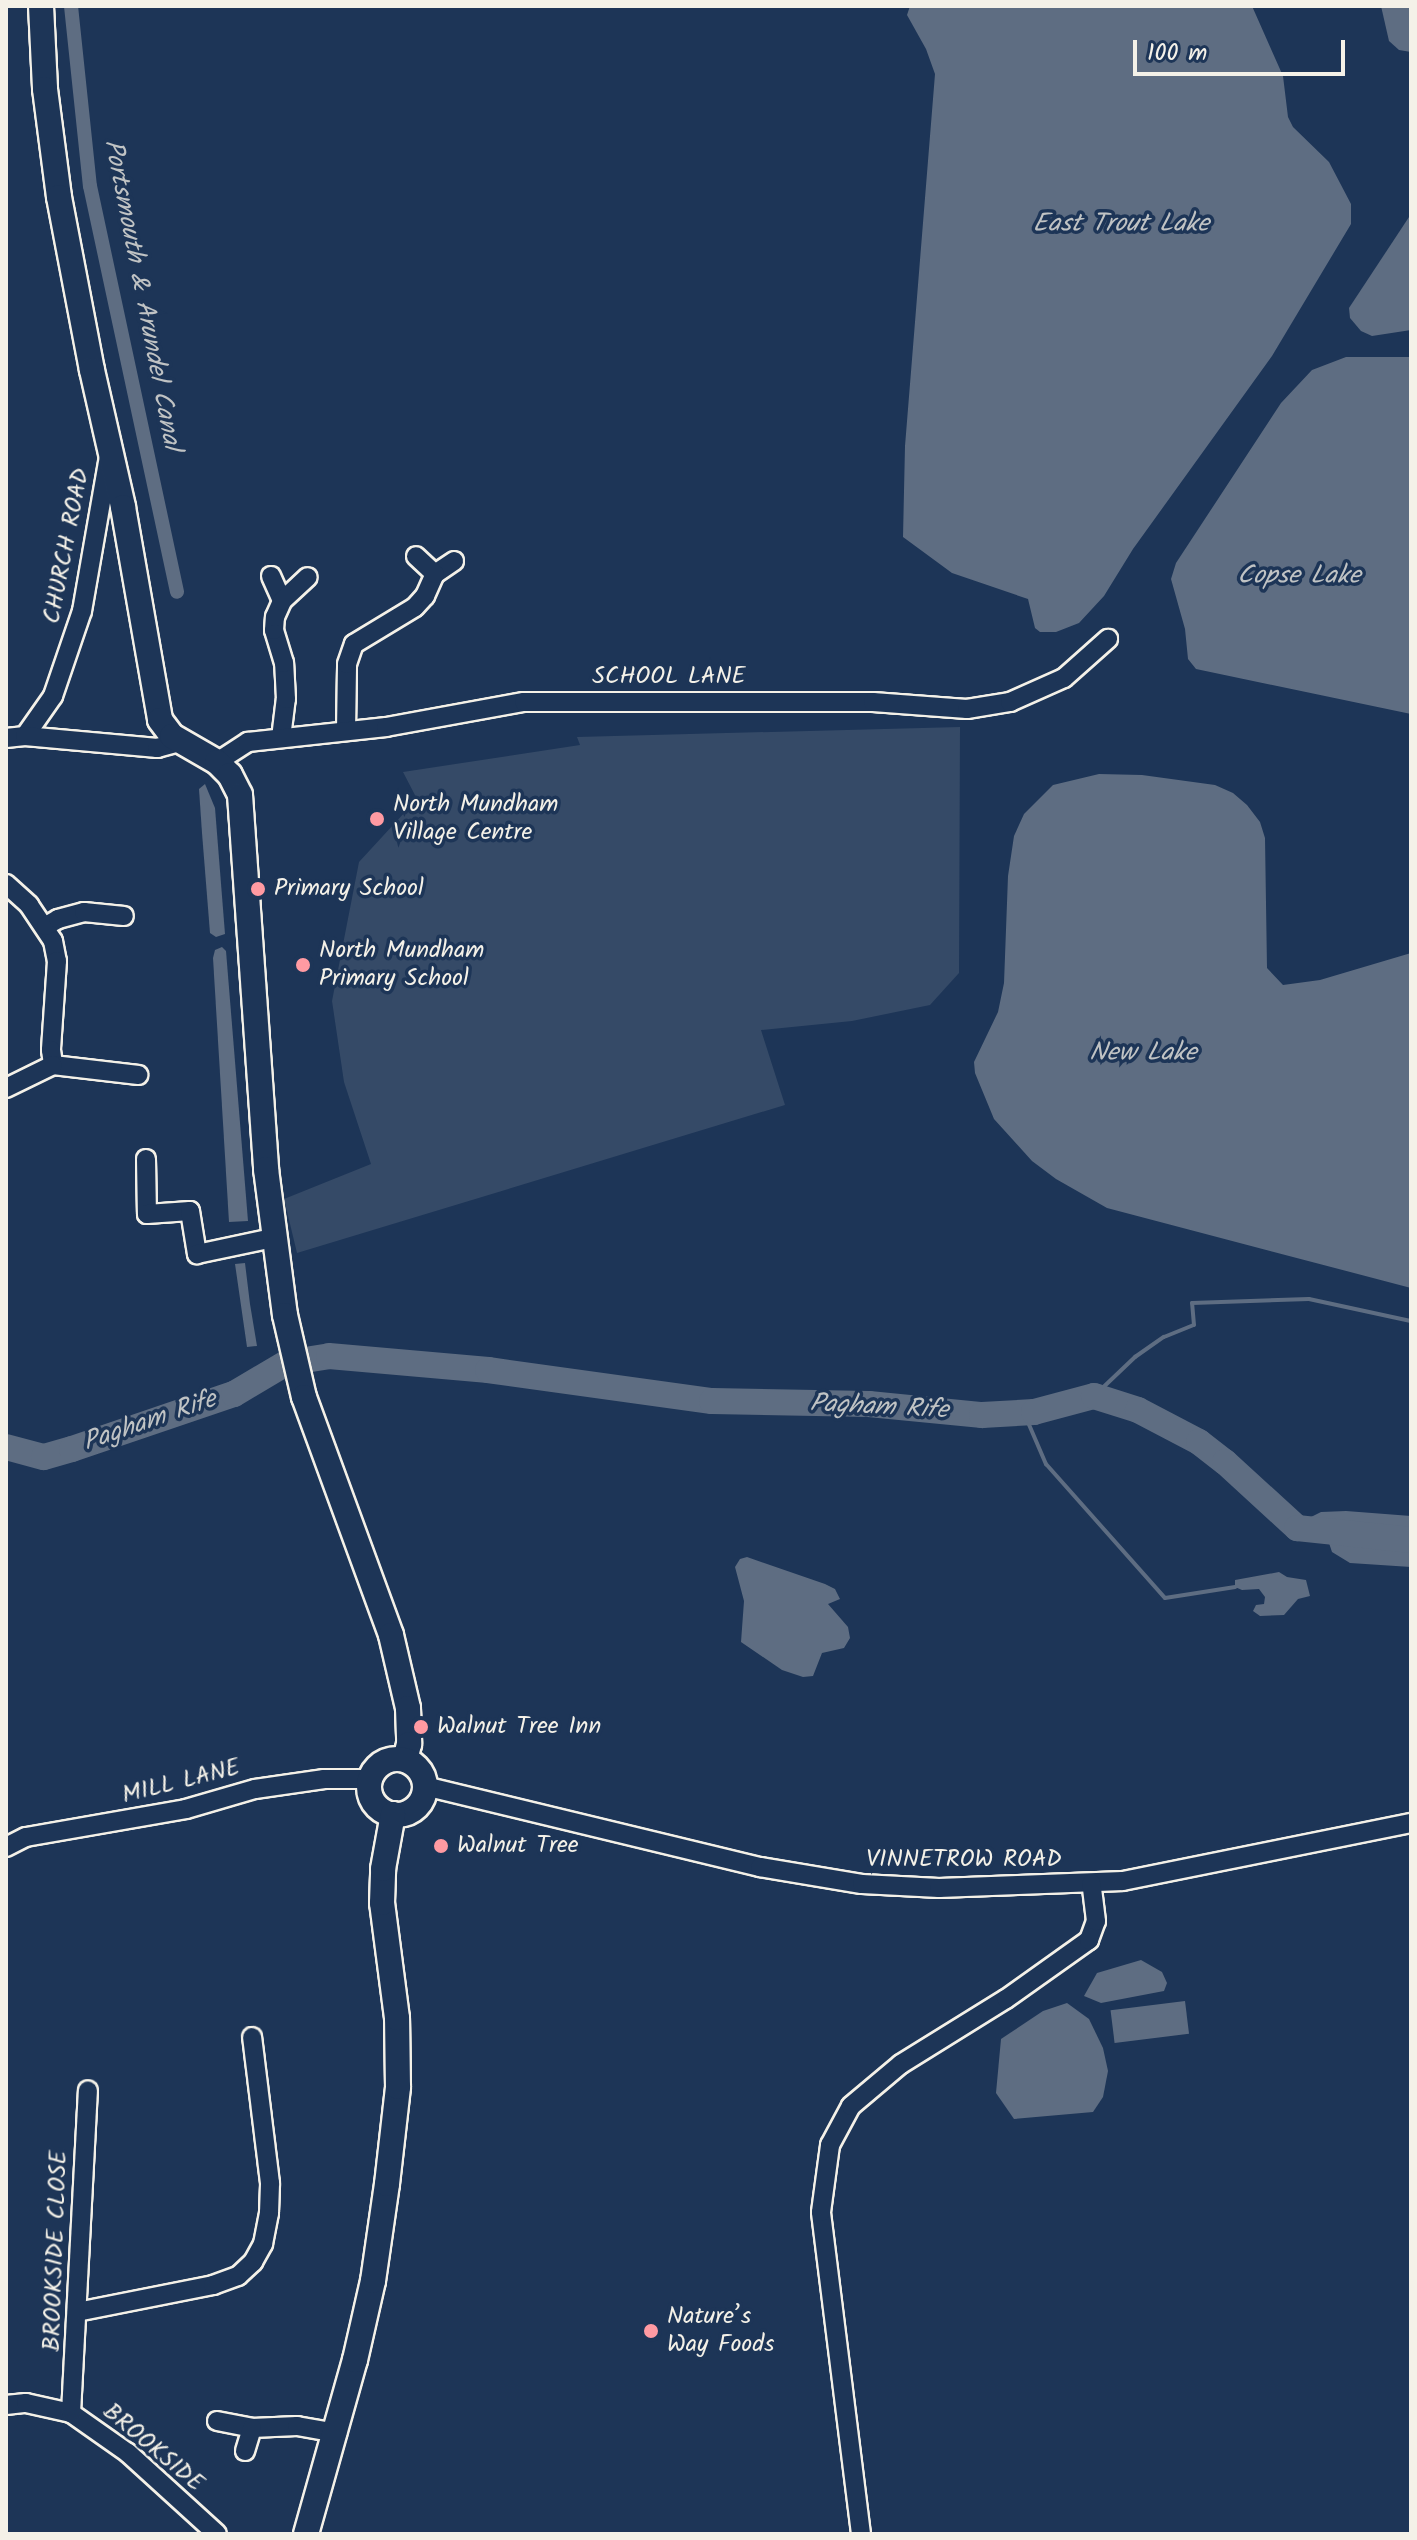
<!DOCTYPE html>
<html>
<head>
<meta charset="utf-8">
<style>
	body { margin:0 }
	#map { position:relative; width:1417px; height:2540px; overflow:hidden; background:#1d3557; font-family:Kalam,sans-serif }
	div>[style] { position:absolute }
	.green>* { inset:0; background:#354a67 }
	.water>* { inset:0; background:#5e6d82; transform-origin:0 0 }
	.stream>* { height:4px; margin:-2px; padding:0 2px; transform-origin:2px; border-radius:2px; background:#5e6d82 }
	.canal>* { height:14px; margin:-7px; padding:0 7px; transform-origin:7px; border-radius:7px; background:#5e6d82 }
	.river>* { height:26px; margin:-13px; padding:0 13px; transform-origin:13px; border-radius:13px; background:#5e6d82 }
	.roads { filter:drop-shadow(2px 0 #f4f1e8) drop-shadow(-2px 0 #f4f1e8) drop-shadow(0 2px #f4f1e8) drop-shadow(0 -2px #f4f1e8) }
	.minor>* { height:18px; margin:-9px; padding:0 9px; transform-origin:9px; border-radius:9px; background:#1d3557 }
	.major>* { height:24px; margin:-12px; padding:0 12px; transform-origin:12px; border-radius:12px; background:#1d3557 }
	.major>.ring { margin:-12px; padding:0; box-sizing:content-box; background:none; border:24px solid #1d3557; border-radius:50% }
	.dots>* { width:22px; height:22px; translate:-50% -50%; box-sizing:border-box; border:4px solid #1d3557; border-radius:50% }
	span { translate:-50% -50%; white-space:nowrap; text-align:center; line-height:1.15; -webkit-text-stroke:7px #1d3557; paint-order:stroke }
	.street-label { font-size:24px; color:#f4f1e8 }
	.poi-label { font-size:24px; color:#f4f1e8 }
	.left { translate:0 -50%; text-align:left }
	.water-label { font-size:26px; color:#c0c3c4; font-style:italic }
	.frame { position:absolute; inset:0; border:8px solid #f4f1e8; pointer-events:none }
	.scale { position:absolute; left:1133px; top:40px; width:212px; height:36px; box-sizing:border-box; border:4px solid #f4f1e8; border-top:0; padding-left:10px; font-size:24px; line-height:28px; white-space:nowrap; color:#f4f1e8; -webkit-text-stroke:6px #1d3557; paint-order:stroke }
</style>
</head>
<body>
<div id="map">
	<div class="green">
		<i style="clip-path:polygon(960px 727px,959px 973px,930px 1005px,852px 1021px,761px 1030px,785px 1105px,297px 1253px,284px 1199px,371px 1164px,344px 1082px,332px 1001px,359px 862px,417px 799px,403px 772px,580px 745px,577px 737px)"></i>
	</div>
	<div class="water">
		<i style="clip-path:polygon(910px 6px,1252px 6px,1283px 76px,1288px 117px,1293px 127px,1329px 162px,1351px 204px,1351px 224px,1272px 356px,1133px 549px,1104px 596px,1079px 623px,1056px 632px,1040px 632px,1035px 628px,1028px 599px,952px 573px,903px 537px,905px 446px,935px 74px,926px 49px,907px 15px)"></i>
		<i style="clip-path:polygon(1381px 6px,1411px 6px,1411px 52px,1399px 50px,1389px 41px)"></i>
		<i style="clip-path:polygon(1411px 214px,1411px 330px,1372px 336px,1361px 331px,1350px 318px,1349px 308px)"></i>
		<i style="clip-path:polygon(1346px 357px,1411px 357px,1411px 714px,1196px 669px,1188px 659px,1185px 629px,1171px 579px,1176px 563px,1281px 403px,1312px 370px)"></i>
		<i style="clip-path:polygon(1099px 774px,1142px 775px,1215px 785px,1233px 793px,1247px 805px,1260px 822px,1265px 838px,1267px 968px,1283px 985px,1320px 980px,1411px 953px,1411px 1288px,1107px 1208px,1056px 1179px,1032px 1161px,994px 1119px,975px 1073px,974px 1062px,998px 1012px,1004px 983px,1008px 876px,1014px 836px,1024px 814px,1053px 785px)"></i>
		<i style="clip-path:polygon(205px 784px,215px 808px,225px 934px,216px 937px,210px 933px,202px 833px,199px 789px)"></i>
		<i style="clip-path:polygon(222px 947px,226px 951px,248px 1221px,229px 1222px,213px 958px,215px 950px)"></i>
		<i style="clip-path:polygon(245px 1263px,250px 1304px,257px 1346px,247px 1347px,235px 1264px)"></i>
		<i style="clip-path:polygon(1346px 1511px,1411px 1516px,1411px 1567px,1350px 1563px,1332px 1552px,1328px 1540px,1318px 1530px,1306px 1529px,1305px 1520px,1321px 1512px)"></i>
		<i style="clip-path:polygon(747px 1557px,825px 1584px,835px 1589px,840px 1599px,828px 1604px,848px 1627px,850px 1638px,844px 1648px,822px 1653px,813px 1676px,803px 1677px,782px 1670px,741px 1642px,744px 1601px,735px 1567px,740px 1559px)"></i>
		<i style="clip-path:polygon(1279px 1572px,1287px 1577px,1306px 1580px,1310px 1596px,1298px 1599px,1284px 1615px,1260px 1616px,1253px 1611px,1256px 1605px,1264px 1604px,1265px 1597px,1259px 1589px,1242px 1590px,1235px 1587px,1235px 1580px)"></i>
		<i style="clip-path:polygon(1141px 1960px,1162px 1972px,1167px 1983px,1164px 1991px,1101px 2003px,1084px 1996px,1097px 1973px)"></i>
		<i style="left:1185px;top:2001px;width:33px;height:75px;rotate:83deg"></i>
		<i style="clip-path:polygon(1067px 2003px,1089px 2019px,1103px 2048px,1108px 2071px,1103px 2097px,1093px 2112px,1014px 2119px,996px 2093px,1001px 2039px,1043px 2011px)"></i>
	</div>
	<div class="stream">
		<i style="left:1094px;top:1396px;width:57px;rotate:-43.6deg"></i>
		<i style="left:1135px;top:1357px;width:35px;rotate:-35deg"></i>
		<i style="left:1164px;top:1337px;width:32px;rotate:-22deg"></i>
		<i style="left:1194px;top:1325px;width:22px;rotate:-95deg"></i>
		<i style="left:1192px;top:1303px;width:117px;rotate:-2deg"></i>
		<i style="left:1309px;top:1299px;width:104px;rotate:12.2deg"></i>
		<i style="left:1024px;top:1413px;width:56px;rotate:66.7deg"></i>
		<i style="left:1046px;top:1464px;width:179px;rotate:48.4deg"></i>
		<i style="left:1165px;top:1598px;width:71px;rotate:-8.9deg"></i>
	</div>
	<div class="canal">
		<i style="left:71px;top:6px;width:181px;rotate:84deg"></i>
		<i style="left:90px;top:186px;width:415px;rotate:77.9deg"></i>
	</div>
	<div class="river">
		<i style="left:305px;top:1360px;width:24px;rotate:-9deg"></i>
		<i style="left:329px;top:1356px;width:160px;rotate:5deg"></i>
		<i style="left:488px;top:1370px;width:226px;rotate:7.9deg"></i>
		<i style="left:712px;top:1401px;width:157px;rotate:1.1deg"></i>
		<i style="left:869px;top:1404px;width:114px;rotate:5.6deg"></i>
		<i style="left:982px;top:1415px;width:52px;rotate:-3.3deg"></i>
		<i style="left:1034px;top:1412px;width:62px;rotate:-14.9deg"></i>
		<i style="left:1094px;top:1396px;width:46px;rotate:17.7deg"></i>
		<i style="left:1138px;top:1410px;width:69px;rotate:27.7deg"></i>
		<i style="left:1199px;top:1442px;width:33px;rotate:38deg"></i>
		<i style="left:1225px;top:1462px;width:98px;rotate:42.5deg"></i>
		<i style="left:1297px;top:1528px;width:115px;rotate:6deg"></i>
		<i style="left:6px;top:1447px;width:39px;rotate:15deg"></i>
		<i style="left:44px;top:1457px;width:29px;rotate:-16deg"></i>
		<i style="left:72px;top:1449px;width:171px;rotate:-18.8deg"></i>
		<i style="left:234px;top:1394px;width:63px;rotate:-30.7deg"></i>
	</div>
	<div class="roads">
		<div class="minor">
			<i style="left:435px;top:574px;width:23px;rotate:-34deg"></i>
			<i style="left:271px;top:576px;width:27px;rotate:66deg"></i>
			<i style="left:346px;top:731px;width:67px;rotate:-89.1deg"></i>
			<i style="left:347px;top:664px;width:21px;rotate:-71deg"></i>
			<i style="left:354px;top:644px;width:71px;rotate:-31.2deg"></i>
			<i style="left:415px;top:607px;width:15px;rotate:-48deg"></i>
			<i style="left:425px;top:596px;width:24px;rotate:-66deg"></i>
			<i style="left:435px;top:574px;width:26px;rotate:-137deg"></i>
			<i style="left:25px;top:736px;width:49px;rotate:-55deg"></i>
			<i style="left:53px;top:696px;width:90px;rotate:-71.2deg"></i>
			<i style="left:82px;top:611px;width:156px;rotate:-80.1deg"></i>
			<i style="left:6px;top:738px;width:19px;rotate:-6deg"></i>
			<i style="left:25px;top:736px;width:133px;rotate:5.2deg"></i>
			<i style="left:157px;top:748px;width:24px;rotate:-15deg"></i>
			<i style="left:281px;top:738px;width:39px;rotate:-83deg"></i>
			<i style="left:286px;top:699px;width:36px;rotate:-93deg"></i>
			<i style="left:284px;top:663px;width:34px;rotate:-107deg"></i>
			<i style="left:274px;top:630px;width:13px;rotate:-86deg"></i>
			<i style="left:275px;top:617px;width:17px;rotate:-66deg"></i>
			<i style="left:282px;top:601px;width:35px;rotate:-43deg"></i>
			<i style="left:217px;top:762px;width:37px;rotate:-33deg"></i>
			<i style="left:248px;top:742px;width:139px;rotate:-6.2deg"></i>
			<i style="left:386px;top:727px;width:140px;rotate:-10.3deg"></i>
			<i style="left:524px;top:702px;width:349px"></i>
			<i style="left:873px;top:702px;width:94px;rotate:4.3deg"></i>
			<i style="left:967px;top:709px;width:44px;rotate:-9.2deg"></i>
			<i style="left:1010px;top:702px;width:59px;rotate:-24deg"></i>
			<i style="left:1064px;top:678px;width:59px;rotate:-41.6deg"></i>
			<i style="left:6px;top:884px;width:31px;rotate:42deg"></i>
			<i style="left:29px;top:905px;width:43px;rotate:56.3deg"></i>
			<i style="left:53px;top:941px;width:20px;rotate:79deg"></i>
			<i style="left:57px;top:961px;width:89px;rotate:93.9deg"></i>
			<i style="left:51px;top:1050px;width:15px;rotate:82deg"></i>
			<i style="left:53px;top:1065px;width:86px;rotate:6.7deg"></i>
			<i style="left:46px;top:926px;width:14px;rotate:-30deg"></i>
			<i style="left:58px;top:919px;width:27px;rotate:-15deg"></i>
			<i style="left:84px;top:912px;width:40px;rotate:5.7deg"></i>
			<i style="left:6px;top:1088px;width:52px;rotate:-26.1deg"></i>
			<i style="left:146px;top:1159px;width:55px;rotate:89deg"></i>
			<i style="left:147px;top:1214px;width:43px;rotate:-4deg"></i>
			<i style="left:190px;top:1211px;width:44px;rotate:80.8deg"></i>
			<i style="left:197px;top:1254px;width:78px;rotate:-11.9deg"></i>
			<i style="left:425px;top:1786px;width:345px;rotate:13.6deg"></i>
			<i style="left:760px;top:1867px;width:103px;rotate:9.5deg"></i>
			<i style="left:862px;top:1884px;width:77px;rotate:3deg"></i>
			<i style="left:939px;top:1888px;width:184px;rotate:-2.2deg"></i>
			<i style="left:1123px;top:1881px;width:294px;rotate:-11.4deg"></i>
			<i style="left:6px;top:1847px;width:22px;rotate:-27deg"></i>
			<i style="left:26px;top:1837px;width:162px;rotate:-9.9deg"></i>
			<i style="left:186px;top:1809px;width:72px;rotate:-16.2deg"></i>
			<i style="left:255px;top:1789px;width:70px;rotate:-8.2deg"></i>
			<i style="left:324px;top:1779px;width:46px"></i>
			<i style="left:77px;top:2312px;width:139px;rotate:-11.2deg"></i>
			<i style="left:213px;top:2285px;width:27px;rotate:-20deg"></i>
			<i style="left:238px;top:2276px;width:21px;rotate:-43deg"></i>
			<i style="left:253px;top:2262px;width:21px;rotate:-61deg"></i>
			<i style="left:263px;top:2244px;width:32px;rotate:-79deg"></i>
			<i style="left:269px;top:2213px;width:30px;rotate:-88deg"></i>
			<i style="left:270px;top:2183px;width:147px;rotate:-97deg"></i>
			<i style="left:6px;top:2405px;width:20px;rotate:-6deg"></i>
			<i style="left:26px;top:2403px;width:46px;rotate:12.5deg"></i>
			<i style="left:71px;top:2413px;width:70px;rotate:35.1deg"></i>
			<i style="left:128px;top:2453px;width:120px;rotate:42.3deg"></i>
			<i style="left:71px;top:2413px;width:323px;rotate:-87deg"></i>
			<i style="left:217px;top:2421px;width:36px;rotate:11deg"></i>
			<i style="left:252px;top:2428px;width:45px;rotate:-2.5deg"></i>
			<i style="left:297px;top:2426px;width:41px;rotate:9.9deg"></i>
			<i style="left:245px;top:2451px;width:24px;rotate:-73deg"></i>
			<i style="left:861px;top:2534px;width:324px;rotate:-97.1deg"></i>
			<i style="left:821px;top:2212px;width:68px;rotate:-82.3deg"></i>
			<i style="left:830px;top:2145px;width:44px;rotate:-61.7deg"></i>
			<i style="left:851px;top:2106px;width:65px;rotate:-40deg"></i>
			<i style="left:901px;top:2064px;width:123px;rotate:-31.8deg"></i>
			<i style="left:1006px;top:1999px;width:102px;rotate:-35.4deg"></i>
			<i style="left:1089px;top:1940px;width:20px;rotate:-70deg"></i>
			<i style="left:1096px;top:1921px;width:38px;rotate:-97deg"></i>
		</div>
		<div class="major">
			<i style="left:41px;top:6px;width:83px;rotate:87.2deg"></i>
			<i style="left:45px;top:89px;width:109px;rotate:82.6deg"></i>
			<i style="left:59px;top:197px;width:176px;rotate:79.2deg"></i>
			<i style="left:92px;top:370px;width:140px;rotate:77.2deg"></i>
			<i style="left:123px;top:507px;width:216px;rotate:80.1deg"></i>
			<i style="left:160px;top:720px;width:20px;rotate:53deg"></i>
			<i style="left:172px;top:736px;width:52px;rotate:30deg"></i>
			<i style="left:217px;top:762px;width:18px;rotate:45deg"></i>
			<i style="left:230px;top:775px;width:22px;rotate:63deg"></i>
			<i style="left:240px;top:795px;width:375px;rotate:86deg"></i>
			<i style="left:266px;top:1169px;width:147px;rotate:82.6deg"></i>
			<i style="left:285px;top:1315px;width:84px;rotate:77deg"></i>
			<i style="left:304px;top:1397px;width:253px;rotate:69.9deg"></i>
			<i style="left:391px;top:1635px;width:75px;rotate:76.9deg"></i>
			<i style="left:408px;top:1708px;width:36px;rotate:88deg"></i>
			<i style="left:409px;top:1744px;width:16px;rotate:104deg"></i>
			<i class="ring" style="left:369px;top:1759px;width:32px;height:32px"></i>
			<i style="left:306px;top:2534px;width:181px;rotate:-74.3deg"></i>
			<i style="left:355px;top:2360px;width:81px;rotate:-77.2deg"></i>
			<i style="left:373px;top:2281px;width:98px;rotate:-81.8deg"></i>
			<i style="left:387px;top:2184px;width:98px;rotate:-83.5deg"></i>
			<i style="left:398px;top:2087px;width:69px;rotate:-90.8deg"></i>
			<i style="left:397px;top:2018px;width:116px;rotate:-97.4deg"></i>
			<i style="left:382px;top:1903px;width:34px;rotate:-88deg"></i>
			<i style="left:383px;top:1869px;width:56px;rotate:-79.7deg"></i>
		</div>
	</div>
	<div class="dots">
		<i style="left:377px;top:819px;background:#ff9aa2"></i>
		<i style="left:258px;top:889px;background:#ff9aa2"></i>
		<i style="left:303px;top:965px;background:#ff9aa2"></i>
		<i style="left:421px;top:1727px;background:#ff9aa2"></i>
		<i style="left:441px;top:1846px;background:#ff9aa2"></i>
		<i style="left:651px;top:2331px;background:#ff9aa2"></i>
	</div>
	<div class="street-label">
		<span style="left:67px;top:546px;rotate:-79deg">CHURCH ROAD</span>
		<span style="left:669px;top:677px">SCHOOL LANE</span>
		<span style="left:181px;top:1782px;rotate:-14deg">MILL LANE</span>
		<span style="left:964px;top:1860px">VINNETROW ROAD</span>
		<span style="left:56px;top:2251px;rotate:-88deg">BROOKSIDE CLOSE</span>
		<span style="left:153px;top:2448px;rotate:40deg">BROOKSIDE</span>
	</div>
	<div class="poi-label">
		<span class="left" style="left:393px;top:819px">North Mundham<br>Village Centre</span>
		<span class="left" style="left:274px;top:889px">Primary School</span>
		<span class="left" style="left:319px;top:965px">North Mundham<br>Primary School</span>
		<span class="left" style="left:437px;top:1727px">Walnut Tree Inn</span>
		<span class="left" style="left:457px;top:1846px">Walnut Tree</span>
		<span class="left" style="left:667px;top:2331px">Nature’s<br>Way Foods</span>
	</div>
	<div class="water-label">
		<span style="left:1121px;top:225px">East Trout Lake</span>
		<span style="left:141px;top:295px;rotate:79deg">Portsmouth &amp; Arundel Canal</span>
		<span style="left:1299px;top:577px">Copse Lake</span>
		<span style="left:1143px;top:1054px">New Lake</span>
		<span style="left:879px;top:1408px;rotate:3deg">Pagham Rife</span>
		<span style="left:150px;top:1422px;rotate:-19deg">Pagham Rife</span>
	</div>
	<div class="frame"></div>
	<div class="scale">100 m</div>
</div>
</body>
</html>
